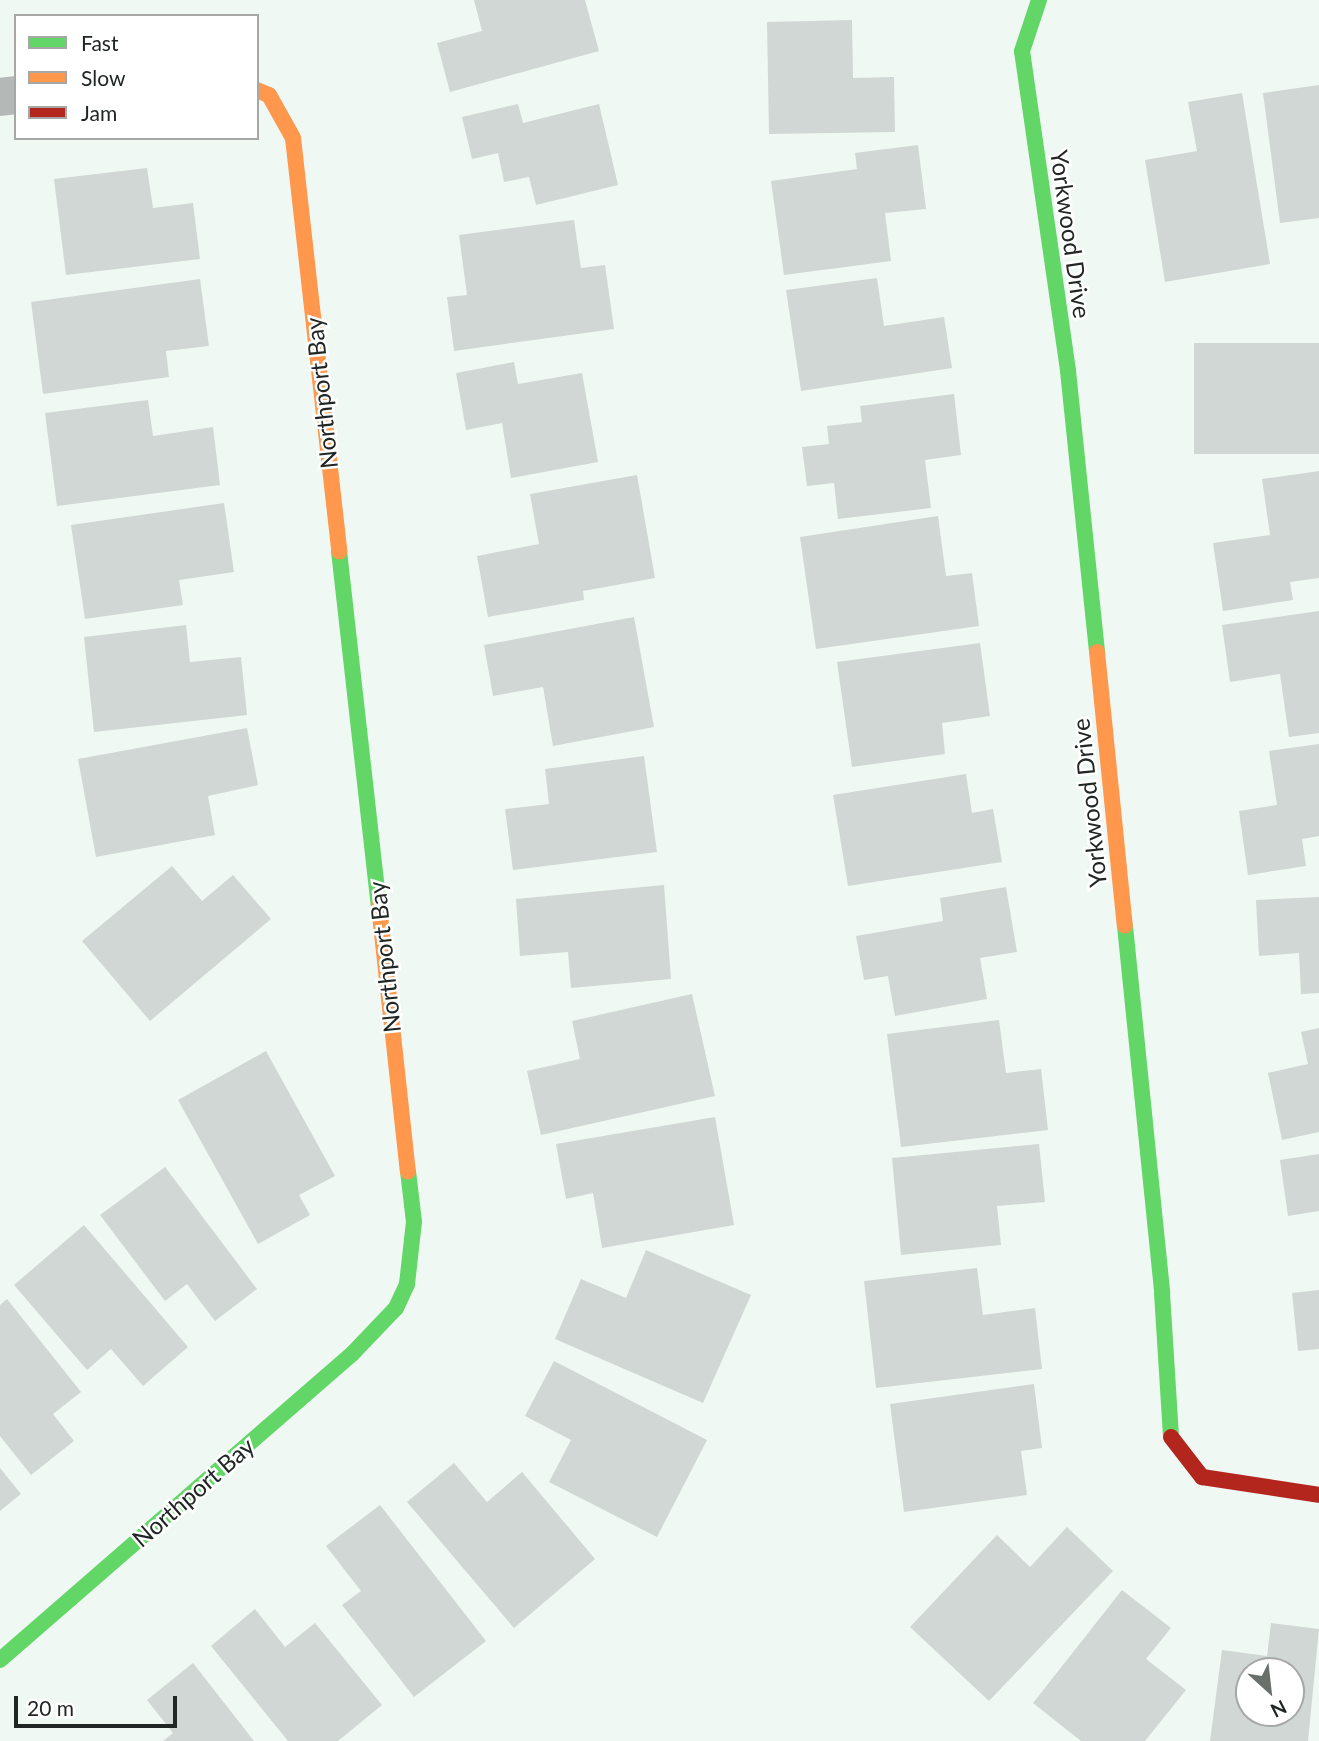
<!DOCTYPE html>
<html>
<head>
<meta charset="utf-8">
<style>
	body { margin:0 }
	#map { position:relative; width:1319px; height:1741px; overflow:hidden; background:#f0f8f4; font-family:Lato,sans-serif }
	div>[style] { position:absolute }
	.building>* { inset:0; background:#d1d7d4; transform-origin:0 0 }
	.street>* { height:38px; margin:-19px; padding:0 19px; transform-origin:19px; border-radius:19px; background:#b4b8b7 }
	.fast>* { height:16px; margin:-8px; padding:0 8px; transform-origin:8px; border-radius:8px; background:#63d668 }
	.slow>* { height:16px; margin:-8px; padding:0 8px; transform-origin:8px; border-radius:8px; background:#ff974d }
	.jam>* { height:16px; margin:-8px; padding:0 8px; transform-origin:8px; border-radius:8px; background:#b3261e }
	span { translate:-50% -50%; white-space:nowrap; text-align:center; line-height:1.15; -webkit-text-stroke:5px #fff; paint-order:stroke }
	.street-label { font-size:24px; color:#202623 }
	.legend { position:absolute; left:14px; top:14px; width:245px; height:126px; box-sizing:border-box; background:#fff; border:2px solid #a6a8a7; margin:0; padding:9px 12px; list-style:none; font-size:21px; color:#202623 }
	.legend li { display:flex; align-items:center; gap:14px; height:35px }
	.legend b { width:35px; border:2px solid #a6a8a7 }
	.north { position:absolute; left:1235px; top:1657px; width:70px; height:70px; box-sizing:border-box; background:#fff; border:2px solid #a6a8a7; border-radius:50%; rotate:153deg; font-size:19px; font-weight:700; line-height:28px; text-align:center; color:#202623 }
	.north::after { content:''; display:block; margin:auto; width:24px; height:32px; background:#69706c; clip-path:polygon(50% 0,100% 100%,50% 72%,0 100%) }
	.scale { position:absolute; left:14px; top:1696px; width:163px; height:32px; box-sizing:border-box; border:4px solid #202623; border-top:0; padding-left:9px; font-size:21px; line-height:24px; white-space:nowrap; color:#202623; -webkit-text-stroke:5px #fff; paint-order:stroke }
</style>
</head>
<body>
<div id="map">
	<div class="building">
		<i style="clip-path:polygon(474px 0,585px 0,599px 51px,450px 92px,437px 43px,482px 31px)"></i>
		<i style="clip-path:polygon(852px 20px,853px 78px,894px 77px,895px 132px,769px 134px,767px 22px)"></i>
		<i style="clip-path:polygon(1319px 85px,1319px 218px,1280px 223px,1263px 93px)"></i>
		<i style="clip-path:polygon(1242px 93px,1270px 264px,1165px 282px,1145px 160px,1197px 151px,1188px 102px)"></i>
		<i style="clip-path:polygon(518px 104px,523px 123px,599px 104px,618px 185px,536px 205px,529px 177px,504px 182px,498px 153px,472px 159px,462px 117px)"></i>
		<i style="clip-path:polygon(918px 145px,926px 209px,885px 213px,891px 261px,784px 275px,771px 181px,857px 169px,855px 153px)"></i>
		<i style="clip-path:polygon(147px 168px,153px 208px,193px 203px,200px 259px,66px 275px,54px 179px)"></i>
		<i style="clip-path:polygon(574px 220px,581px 268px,605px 265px,614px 329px,454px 351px,447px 297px,467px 295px,459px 235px)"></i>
		<i style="clip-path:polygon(877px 278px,884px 326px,944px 317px,952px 368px,801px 391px,786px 290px)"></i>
		<i style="clip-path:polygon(200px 279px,209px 346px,166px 351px,169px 377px,43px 394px,31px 302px)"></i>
		<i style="left:1319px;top:343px;width:111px;height:125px;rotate:90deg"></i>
		<i style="clip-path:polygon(514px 362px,518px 384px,582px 373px,598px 462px,511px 478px,502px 423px,466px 430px,456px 373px)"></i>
		<i style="clip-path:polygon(954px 394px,961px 455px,925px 460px,931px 508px,838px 519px,834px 483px,807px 486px,802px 447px,829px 444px,827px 426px,862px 422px,860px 406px)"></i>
		<i style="clip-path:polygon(148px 400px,153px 436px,213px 427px,220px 485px,57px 506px,45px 413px)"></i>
		<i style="clip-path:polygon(1319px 471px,1319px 578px,1290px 582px,1293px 600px,1223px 611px,1213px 543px,1270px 535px,1262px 479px)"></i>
		<i style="clip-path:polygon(637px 475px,655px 578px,583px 591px,584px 600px,488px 617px,477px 556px,539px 544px,530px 494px)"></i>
		<i style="clip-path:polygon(224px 503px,234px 572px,179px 580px,183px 605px,85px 619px,71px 525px)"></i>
		<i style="clip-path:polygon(938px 516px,946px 576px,972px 573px,979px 626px,816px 649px,800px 537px)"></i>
		<i style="clip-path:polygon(1319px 611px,1319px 733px,1289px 737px,1280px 674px,1230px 682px,1222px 625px)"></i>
		<i style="clip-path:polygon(634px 617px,654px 727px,553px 746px,543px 687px,493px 696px,484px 645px)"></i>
		<i style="clip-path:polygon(186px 625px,190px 662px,241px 657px,247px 715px,94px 732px,84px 637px)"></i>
		<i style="clip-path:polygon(980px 643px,990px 716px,942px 723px,945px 754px,852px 767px,837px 662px)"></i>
		<i style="clip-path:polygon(247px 728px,258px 785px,208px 796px,215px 835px,96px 857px,78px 759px)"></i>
		<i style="clip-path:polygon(1319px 744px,1319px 836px,1302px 839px,1306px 866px,1248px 875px,1239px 811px,1277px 805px,1269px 751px)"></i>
		<i style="clip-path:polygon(644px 756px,657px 852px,513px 870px,505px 809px,549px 804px,545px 769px)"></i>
		<i style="clip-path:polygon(966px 774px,972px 813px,993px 809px,1002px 862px,848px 886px,833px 795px)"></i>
		<i style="clip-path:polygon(172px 866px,202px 901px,233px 875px,271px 919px,150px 1021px,82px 941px)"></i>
		<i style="clip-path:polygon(664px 885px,671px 979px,571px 988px,568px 952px,520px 956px,516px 899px)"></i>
		<i style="clip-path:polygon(1006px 887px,1017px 952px,980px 958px,987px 999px,895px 1016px,888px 976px,864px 980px,856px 936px,943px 921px,940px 898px)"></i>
		<i style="clip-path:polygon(1319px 897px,1319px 993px,1301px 994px,1299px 953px,1259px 956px,1256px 900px)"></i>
		<i style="clip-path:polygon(692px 994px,715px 1096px,541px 1135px,527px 1071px,580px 1059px,572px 1021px)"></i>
		<i style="clip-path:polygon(999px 1020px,1006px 1073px,1041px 1069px,1048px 1130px,901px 1147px,887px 1034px)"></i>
		<i style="clip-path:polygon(1319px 1028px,1319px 1132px,1282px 1140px,1268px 1073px,1308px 1064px,1301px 1032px)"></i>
		<i style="clip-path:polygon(266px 1051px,335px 1176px,299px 1195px,310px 1215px,258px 1244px,178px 1100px)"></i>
		<i style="clip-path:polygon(715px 1117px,734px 1225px,602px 1248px,593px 1193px,566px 1199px,556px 1144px)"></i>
		<i style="clip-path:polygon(1039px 1144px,1045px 1202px,997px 1206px,1001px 1245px,901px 1255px,892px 1158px)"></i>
		<i style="clip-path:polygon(1319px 1154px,1319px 1211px,1288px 1216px,1280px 1160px)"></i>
		<i style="clip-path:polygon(165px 1167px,257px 1289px,215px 1321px,187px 1284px,165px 1301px,100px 1215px)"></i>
		<i style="clip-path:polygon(84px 1225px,188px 1347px,143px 1386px,111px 1349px,87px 1370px,14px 1285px)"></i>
		<i style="clip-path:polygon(646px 1250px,751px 1295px,703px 1403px,555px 1339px,581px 1279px,626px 1298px)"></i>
		<i style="clip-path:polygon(977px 1268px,983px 1315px,1035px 1308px,1042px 1369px,876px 1388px,864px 1281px)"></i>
		<i style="clip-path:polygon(1319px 1290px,1319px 1349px,1298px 1351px,1292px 1293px)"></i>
		<i style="clip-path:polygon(7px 1299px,81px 1392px,53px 1414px,74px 1441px,31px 1475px,0 1436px,0 1305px)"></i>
		<i style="clip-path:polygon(554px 1361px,707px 1440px,657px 1537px,549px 1482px,571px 1440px,525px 1416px)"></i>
		<i style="clip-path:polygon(1034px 1384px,1042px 1448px,1021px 1451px,1027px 1495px,904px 1512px,890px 1404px)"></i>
		<i style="clip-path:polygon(454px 1463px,487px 1502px,522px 1472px,595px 1559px,514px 1628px,407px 1502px)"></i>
		<i style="clip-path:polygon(0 1468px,21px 1494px,0 1511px)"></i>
		<i style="clip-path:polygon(380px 1505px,486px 1641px,414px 1697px,342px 1605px,361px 1591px,326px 1546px)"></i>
		<i style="clip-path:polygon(1067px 1527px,1113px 1571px,989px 1701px,910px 1627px,997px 1535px,1030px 1567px)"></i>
		<i style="clip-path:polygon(1122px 1590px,1171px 1628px,1146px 1659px,1186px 1690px,1145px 1741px,1081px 1741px,1033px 1703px)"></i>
		<i style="clip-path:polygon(255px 1609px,285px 1647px,315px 1623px,382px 1705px,338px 1741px,288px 1741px,211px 1646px)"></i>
		<i style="clip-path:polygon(evenodd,1271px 1623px,1319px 1629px,1308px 1741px,1210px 1741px,1222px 1650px,1267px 1656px,1271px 1623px,1249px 1671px,1291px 1671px,1291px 1713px,1249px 1713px,1249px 1671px)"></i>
		<i style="clip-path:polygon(193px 1663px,254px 1741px,163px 1741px,173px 1733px,147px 1700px)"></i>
	</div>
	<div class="street">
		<i style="left:0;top:97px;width:16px;rotate:-7deg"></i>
	</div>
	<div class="fast">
		<i style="left:1039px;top:0;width:54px;rotate:108.4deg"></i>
		<i style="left:1022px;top:51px;width:323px;rotate:81.8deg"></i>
		<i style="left:1068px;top:371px;width:282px;rotate:84.1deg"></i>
		<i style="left:339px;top:551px;width:357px;rotate:83.6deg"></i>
		<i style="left:1125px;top:926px;width:369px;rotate:84.2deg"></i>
		<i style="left:1162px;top:1293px;width:144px;rotate:86.4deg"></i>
		<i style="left:0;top:1660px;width:466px;rotate:-41deg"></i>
		<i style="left:352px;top:1354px;width:64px;rotate:-46.3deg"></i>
		<i style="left:396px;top:1308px;width:26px;rotate:-65deg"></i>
		<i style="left:407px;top:1284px;width:62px;rotate:-83.6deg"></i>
		<i style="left:414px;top:1222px;width:51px;rotate:-96.7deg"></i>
	</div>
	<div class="slow">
		<i style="left:257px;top:90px;width:13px;rotate:23deg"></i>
		<i style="left:269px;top:95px;width:49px;rotate:60.8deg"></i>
		<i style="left:293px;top:138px;width:416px;rotate:83.6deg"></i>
		<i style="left:1097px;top:652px;width:275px;rotate:84.2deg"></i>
		<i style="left:379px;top:906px;width:267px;rotate:83.8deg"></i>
	</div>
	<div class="jam">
		<i style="left:1171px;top:1437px;width:51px;rotate:52.2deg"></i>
		<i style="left:1202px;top:1477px;width:118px;rotate:8.7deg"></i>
	</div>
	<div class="street-label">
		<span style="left:1071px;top:234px;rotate:82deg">Yorkwood Drive</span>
		<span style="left:321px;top:393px;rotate:-96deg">Northport Bay</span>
		<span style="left:1089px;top:803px;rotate:-96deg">Yorkwood Drive</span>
		<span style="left:384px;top:957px;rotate:-96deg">Northport Bay</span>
		<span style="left:193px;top:1492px;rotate:-41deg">Northport Bay</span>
	</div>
	<ul class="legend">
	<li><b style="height:9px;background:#63d668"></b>Fast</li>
	<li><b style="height:9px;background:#ff974d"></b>Slow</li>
	<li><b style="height:9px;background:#b3261e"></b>Jam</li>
	</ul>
	<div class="north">N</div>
	<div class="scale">20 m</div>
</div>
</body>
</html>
